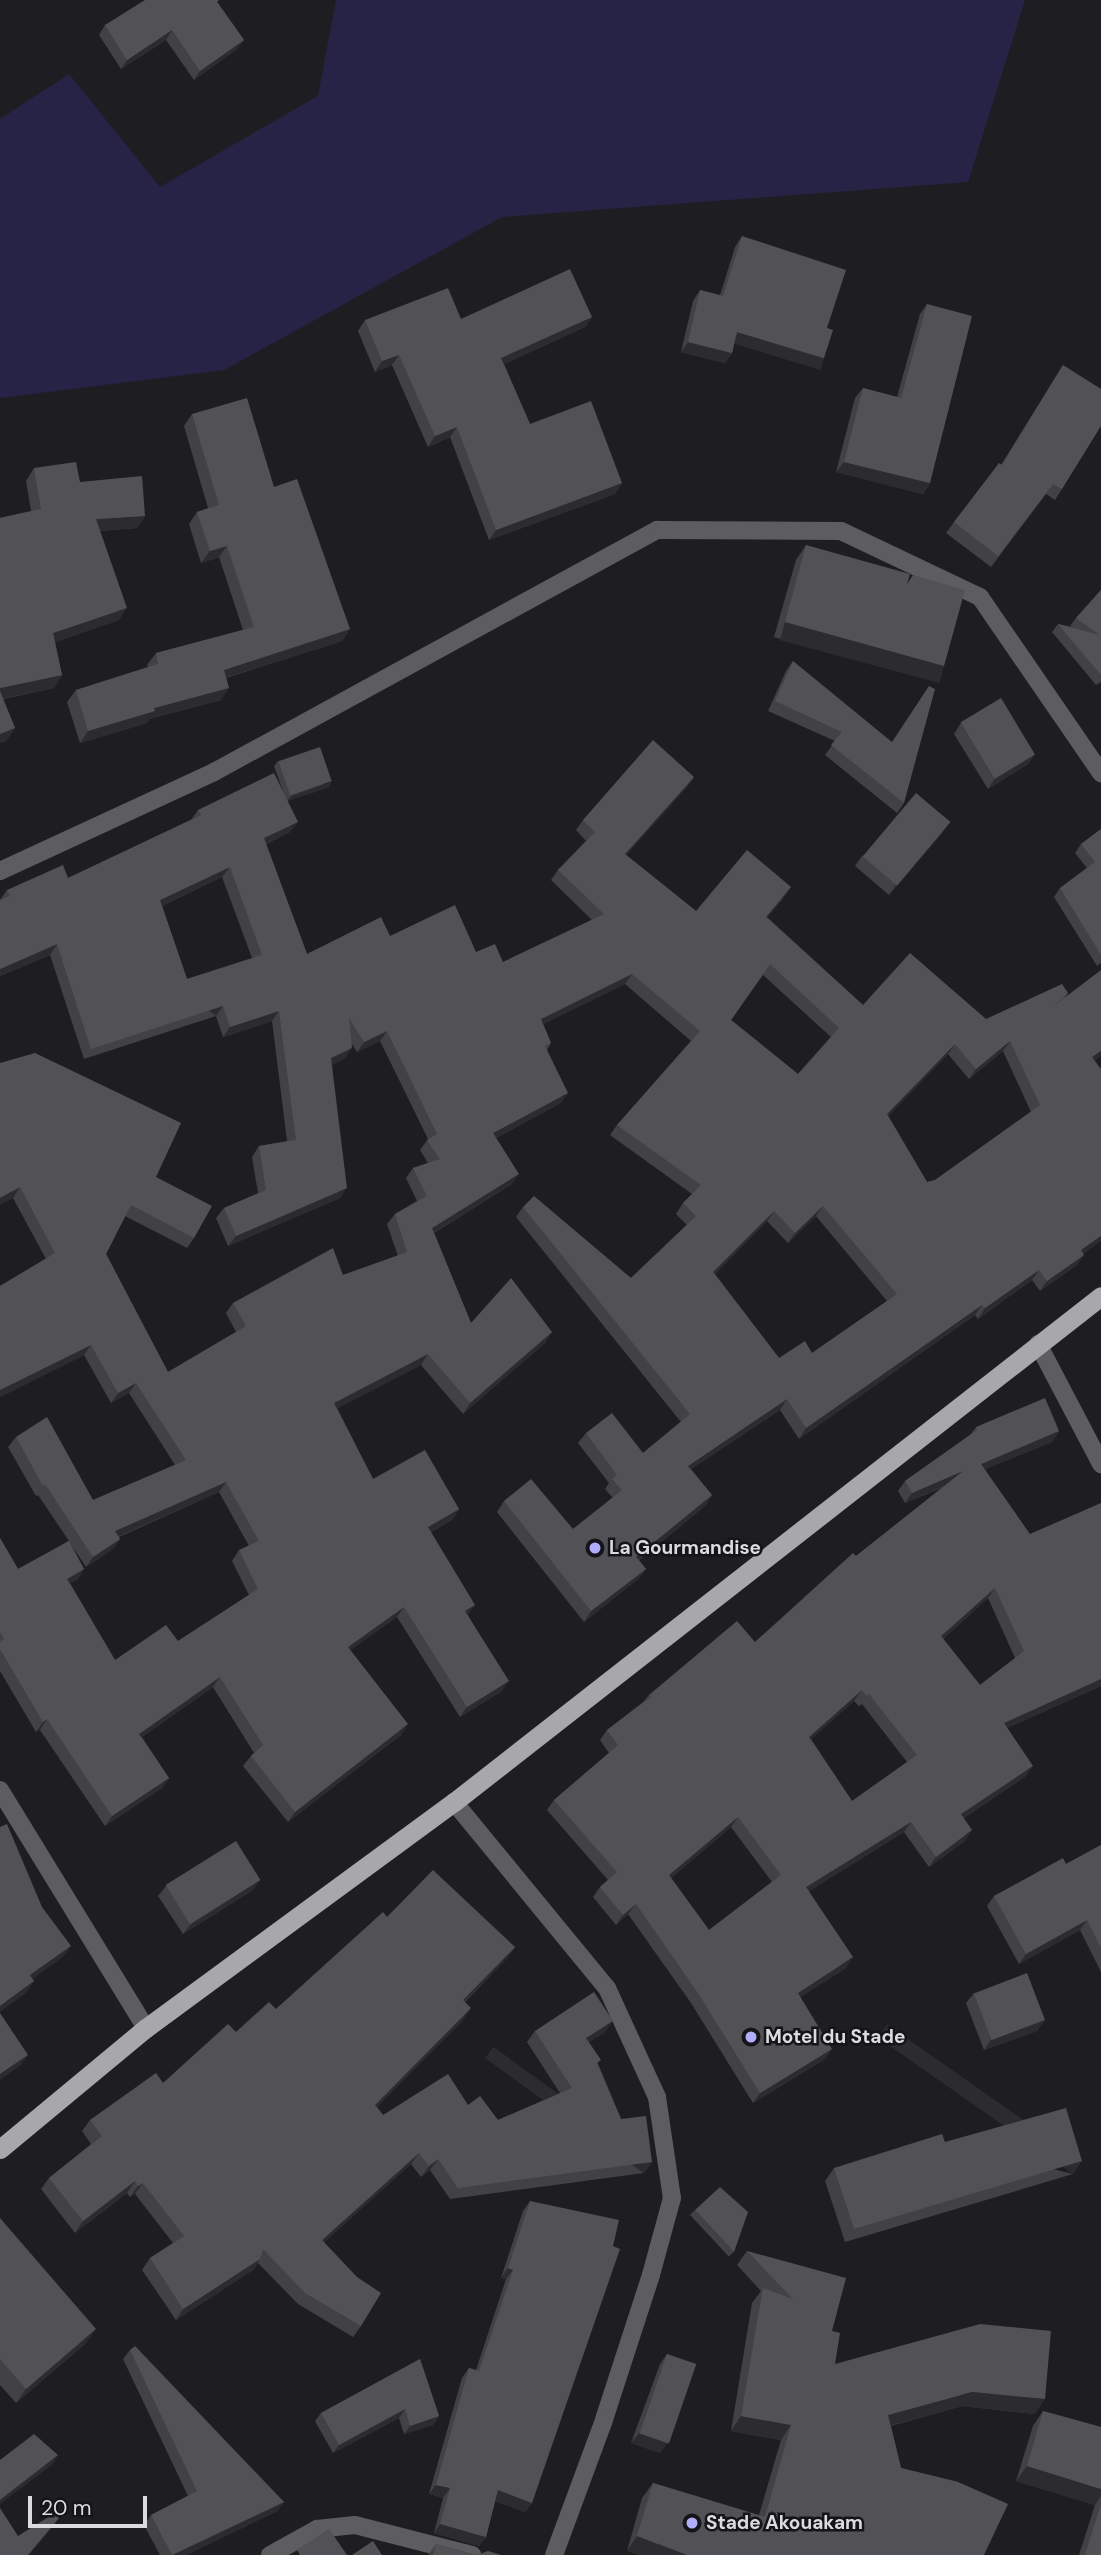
<!DOCTYPE html>
<html>
<head>
<meta charset="utf-8">
<style>
	body { margin:0 }
	#map { position:relative; width:1101px; height:2555px; overflow:hidden; background:#1e1e22; font-family:"DM Sans",sans-serif }
	div>[style] { position:absolute }
	.green>* { inset:0; background:#262347 }
	.minor>* { height:18px; margin:-9px; padding:0 9px; transform-origin:9px; border-radius:9px; background:#5d5d5f }
	.trunk>* { height:19px; margin:-9.5px; padding:0 9.5px; transform-origin:9.5px; border-radius:9.5px; background:#a8a8ac }
	.wall>* { inset:0; background:#424245; transform-origin:0 0 }
	.shaded-wall>* { inset:0; background:#2c2c30; transform-origin:0 0 }
	.building>* { inset:0; background:#525256; transform-origin:0 0 }
	.dots>* { width:19px; height:19px; translate:-50% -50%; box-sizing:border-box; border:4px solid #151519; border-radius:50% }
	span { translate:-50% -50%; white-space:nowrap; text-align:center; line-height:1.15; -webkit-text-stroke:5px #151519; paint-order:stroke }
	.poi-label { font-size:19px; color:#dcdcde; font-weight:700 }
	.left { translate:0 -50%; text-align:left }
	.scale { position:absolute; left:28px; top:2496px; width:119px; height:32px; box-sizing:border-box; border:4px solid #dcdcde; border-top:0; padding-left:9px; font-size:21px; line-height:24px; white-space:nowrap; color:#dcdcde; -webkit-text-stroke:5px #151519; paint-order:stroke }
</style>
</head>
<body>
<div id="map">
	<div class="green">
		<i style="clip-path:polygon(336px 0,1025px 0,968px 182px,502px 217px,224px 370px,0 398px,0 119px,69px 74px,160px 187px,318px 96px)"></i>
	</div>
	<div class="minor">
		<i style="left:0;top:871px;width:236px;rotate:-24.8deg"></i>
		<i style="left:214px;top:772px;width:505px;rotate:-28.65deg"></i>
		<i style="left:657px;top:530px;width:184px;rotate:0.3deg"></i>
		<i style="left:841px;top:531px;width:154px;rotate:25.4deg"></i>
		<i style="left:980px;top:597px;width:214px;rotate:55.5deg"></i>
		<i style="left:1038px;top:1344px;width:136px;rotate:62.3deg"></i>
		<i style="left:0;top:1790px;width:279px;rotate:58.5deg"></i>
		<i style="left:454px;top:1802px;width:241px;rotate:50.6deg"></i>
		<i style="left:607px;top:1988px;width:120px;rotate:65.4deg"></i>
		<i style="left:657px;top:2097px;width:102px;rotate:81.6deg"></i>
		<i style="left:672px;top:2198px;width:80px;rotate:105.3deg"></i>
		<i style="left:651px;top:2275px;width:152px;rotate:108deg"></i>
		<i style="left:604px;top:2420px;width:144px;rotate:110.3deg"></i>
		<i style="left:270px;top:2555px;width:54px;rotate:-29deg"></i>
		<i style="left:317px;top:2529px;width:38px;rotate:-6deg"></i>
		<i style="left:355px;top:2525px;width:121px;rotate:14.4deg"></i>
	</div>
	<div class="trunk">
		<i style="left:0;top:2149px;width:190px;rotate:-39.7deg"></i>
		<i style="left:146px;top:2028px;width:382px;rotate:-36.3deg"></i>
		<i style="left:454px;top:1802px;width:821px;rotate:-38.03deg"></i>
	</div>
	<div class="wall">
		<i style="clip-path:polygon(218px 3px,244px 40px,237px 49px,194px 80px,166px 40px,121px 69px,99px 35px,105px 25px)"></i>
		<i style="clip-path:polygon(742px 236px,827px 328px,824px 358px,817px 368px,734px 343px,732px 353px,725px 363px,681px 352px,693px 301px,700px 290px,720px 295px,735px 247px)"></i>
		<i style="clip-path:polygon(927px 304px,930px 483px,923px 494px,836px 472px,855px 398px,863px 388px,897px 397px,920px 314px)"></i>
		<i style="clip-path:polygon(592px 317px,585px 327px,504px 364px,530px 424px,622px 483px,615px 494px,489px 540px,450px 437px,428px 447px,392px 365px,375px 372px,358px 331px,365px 320px)"></i>
		<i style="clip-path:polygon(1063px 365px,1062px 489px,1055px 500px,1046px 494px,991px 567px,946px 533px,954px 522px,1001px 465px)"></i>
		<i style="clip-path:polygon(192px 414px,274px 487px,350px 629px,342px 641px,226px 678px,221px 700px,149px 719px,147px 723px,80px 743px,67px 702px,76px 690px,148px 667px,147px 665px,156px 653px,243px 630px,219px 557px,201px 563px,189px 524px,197px 512px,208px 508px,184px 426px)"></i>
		<i style="clip-path:polygon(34px 468px,80px 482px,145px 516px,137px 528px,100px 531px,119px 620px,55px 642px,62px 675px,54px 688px,3px 699px,15px 728px,6px 741px,0 743px,0 518px,31px 511px,26px 481px)"></i>
		<i style="clip-path:polygon(806px 545px,907px 584px,933px 681px,774px 637px,796px 560px)"></i>
		<i style="clip-path:polygon(1101px 590px,1101px 682px,1096px 685px,1052px 632px,1058px 624px,1072px 627px,1070px 626px,1076px 618px)"></i>
		<i style="clip-path:polygon(793px 661px,904px 803px,897px 813px,825px 755px,835px 741px,768px 711px,786px 671px)"></i>
		<i style="clip-path:polygon(961px 723px,1035px 754px,1028px 764px,988px 789px,954px 734px)"></i>
		<i style="clip-path:polygon(evenodd,278px 761px,329px 787px,287px 801px,290px 832px,266px 844px,307px 954px,390px 936px,476px 952px,503px 962px,592px 920px,551px 880px,558px 870px,586px 841px,576px 830px,583px 820px,694px 777px,687px 787px,626px 855px,696px 911px,784px 898px,767px 917px,863px 1005px,986px 1019px,1068px 993px,1066px 997px,1095px 1060px,1083px 1254px,1077px 1265px,1040px 1291px,1032px 1280px,978px 1319px,975px 1315px,799px 1439px,780px 1410px,691px 1469px,712px 1495px,705px 1506px,639px 1560px,646px 1569px,638px 1579px,584px 1622px,497px 1512px,504px 1501px,573px 1529px,613px 1498px,605px 1489px,609px 1483px,578px 1443px,586px 1433px,643px 1453px,681px 1422px,516px 1217px,523px 1207px,631px 1278px,687px 1225px,676px 1214px,683px 1203px,692px 1194px,610px 1135px,617px 1125px,691px 1041px,625px 984px,543px 1024px,551px 1043px,547px 1050px,561px 1103px,496px 1138px,512px 1184px,434px 1233px,471px 1323px,552px 1332px,545px 1343px,463px 1414px,421px 1365px,337px 1408px,373px 1479px,459px 1509px,452px 1520px,431px 1532px,502px 1691px,460px 1717px,397px 1617px,350px 1650px,401px 1735px,288px 1822px,243px 1766px,251px 1756px,254px 1753px,213px 1687px,142px 1737px,169px 1778px,162px 1788px,105px 1826px,40px 1730px,36px 1732px,0 1671px,0 1538px,18px 1569px,69px 1541px,38px 1495px,36px 1496px,8px 1447px,16px 1437px,93px 1500px,175px 1465px,129px 1393px,111px 1403px,84px 1355px,0 1397px,0 1286px,46px 1259px,13px 1198px,0 1063px,156px 1177px,194px 1238px,187px 1248px,125px 1216px,106px 1254px,168px 1372px,236px 1332px,226px 1313px,233px 1303px,343px 1275px,398px 1256px,387px 1224px,395px 1214px,417px 1201px,406px 1178px,413px 1168px,428px 1163px,420px 1150px,428px 1139px,380px 1041px,357px 1052px,352px 1044px,345px 1058px,332px 1065px,340px 1198px,228px 1246px,216px 1218px,224px 1208px,258px 1193px,252px 1157px,259px 1146px,287px 1141px,272px 1021px,223px 1037px,216px 1016px,84px 1059px,50px 955px,0 976px,0 900px,7px 890px,68px 878px,191px 820px,198px 810px,285px 797px,274px 766px,278px 761px,222px 877px,252px 958px,187px 979px,162px 906px,222px 877px,278px 761px,763px 975px,831px 1037px,798px 1074px,731px 1020px,763px 975px,278px 761px,1003px 1051px,1031px 1112px,935px 1180px,927px 1182px,888px 1116px,948px 1054px,969px 1079px,1003px 1051px,278px 761px,816px 1216px,887px 1301px,812px 1353px,779px 1358px,715px 1274px,767px 1221px,788px 1243px,816px 1216px,278px 761px,219px 1492px,249px 1546px,239px 1550px,232px 1561px,249px 1595px,178px 1641px,115px 1660px,70px 1583px,77px 1580px,84px 1569px,70px 1543px,86px 1567px,113px 1549px,120px 1539px,119px 1537px,219px 1492px)"></i>
		<i style="clip-path:polygon(1101px 829px,1101px 963px,1097px 966px,1054px 897px,1060px 888px,1087px 868px,1075px 853px,1081px 844px)"></i>
		<i style="clip-path:polygon(943px 832px,889px 895px,855px 866px,862px 856px)"></i>
		<i style="clip-path:polygon(evenodd,976px 1427px,1059px 1431px,1052px 1442px,985px 1469px,1101px 1686px,1007px 1728px,1026px 1776px,964px 1818px,965px 1841px,929px 1867px,904px 1832px,809px 1891px,846px 1968px,800px 1997px,825px 2059px,753px 2103px,691px 2003px,628px 1914px,616px 1925px,593px 1897px,600px 1887px,608px 1880px,547px 1810px,554px 1800px,609px 1753px,600px 1740px,607px 1730px,643px 1702px,649px 1695px,755px 1642px,856px 1556px,944px 1487px,905px 1503px,898px 1491px,905px 1481px,970px 1435px,976px 1427px,988px 1598px,1015px 1658px,980px 1685px,943px 1639px,988px 1598px,976px 1427px,854px 1701px,859px 1706px,862px 1704px,907px 1762px,852px 1801px,811px 1739px,854px 1701px,976px 1427px,731px 1827px,772px 1882px,709px 1930px,671px 1878px,731px 1827px)"></i>
		<i style="clip-path:polygon(1101px 1845px,1101px 1972px,1080px 1930px,1019px 1964px,987px 1906px,994px 1896px,1066px 1864px)"></i>
		<i style="clip-path:polygon(166px 1886px,253px 1890px,183px 1934px,158px 1896px)"></i>
		<i style="clip-path:polygon(387px 1917px,515px 1947px,507px 1958px,465px 2002px,463px 2020px,377px 2107px,383px 2115px,468px 2105px,498px 2120px,560px 2093px,527px 2042px,535px 2031px,605px 2032px,589px 2042px,621px 2119px,652px 2162px,644px 2173px,450px 2199px,430px 2170px,421px 2177px,411px 2164px,324px 2242px,361px 2326px,353px 2337px,298px 2304px,258px 2263px,253px 2270px,176px 2320px,142px 2270px,150px 2258px,173px 2243px,135px 2194px,130px 2197px,127px 2193px,75px 2233px,41px 2189px,49px 2178px,91px 2144px,82px 2131px,90px 2120px,163px 2083px,236px 2032px,276px 2009px)"></i>
		<i style="clip-path:polygon(974px 1993px,1045px 2020px,1037px 2031px,984px 2050px,966px 2003px)"></i>
		<i style="clip-path:polygon(945px 2142px,1073px 2174px,845px 2242px,825px 2181px,834px 2168px)"></i>
		<i style="clip-path:polygon(530px 2201px,532px 2503px,525px 2512px,495px 2501px,486px 2537px,479px 2546px,434px 2533px,443px 2498px,429px 2494px,462px 2378px,469px 2368px,476px 2370px,506px 2279px,501px 2278px,523px 2211px)"></i>
		<i style="left:695px;top:2210px;width:57px;height:7px;rotate:47deg"></i>
		<i style="clip-path:polygon(0 2218px,86px 2343px,16px 2403px,0 2385px)"></i>
		<i style="clip-path:polygon(747px 2251px,832px 2331px,835px 2364px,1035px 2414px,962px 2406px,891px 2426px,901px 2468px,958px 2482px,627px 2551px,642px 2498px,653px 2483px,759px 2515px,781px 2440px,731px 2431px,752px 2303px,761px 2291px,737px 2265px)"></i>
		<i style="clip-path:polygon(130px 2350px,284px 2502px,277px 2511px,186px 2555px,160px 2555px,144px 2525px,151px 2515px,188px 2496px,123px 2359px)"></i>
		<i style="clip-path:polygon(667px 2354px,667px 2443px,660px 2453px,631px 2443px,660px 2364px)"></i>
		<i style="clip-path:polygon(420px 2359px,439px 2416px,433px 2425px,404px 2434px,399px 2418px,333px 2453px,315px 2421px,321px 2413px)"></i>
		<i style="clip-path:polygon(1043px 2411px,1101px 2427px,1101px 2555px,1079px 2555px,1095px 2505px,1016px 2481px,1033px 2426px)"></i>
		<i style="clip-path:polygon(436px 2544px,477px 2555px,428px 2555px)"></i>
	</div>
	<div class="shaded-wall">
		<i style="clip-path:polygon(172px 30px,166px 40px,121px 69px,127px 60px)"></i>
		<i style="clip-path:polygon(244px 40px,237px 49px,194px 80px,200px 71px)"></i>
		<i style="clip-path:polygon(592px 317px,585px 327px,494px 369px,501px 358px)"></i>
		<i style="left:737px;top:332px;width:91px;height:12px;rotate:17deg"></i>
		<i style="clip-path:polygon(688px 342px,732px 353px,725px 363px,681px 352px)"></i>
		<i style="clip-path:polygon(399px 355px,392px 365px,375px 372px,382px 361px)"></i>
		<i style="clip-path:polygon(457px 427px,450px 437px,428px 447px,435px 436px)"></i>
		<i style="clip-path:polygon(844px 462px,930px 483px,923px 494px,836px 472px)"></i>
		<i style="clip-path:polygon(622px 483px,615px 494px,489px 540px,496px 530px)"></i>
		<i style="clip-path:polygon(145px 516px,137px 528px,87px 532px,96px 519px)"></i>
		<i style="clip-path:polygon(227px 546px,219px 557px,201px 563px,210px 551px)"></i>
		<i style="clip-path:polygon(127px 608px,119px 620px,44px 646px,53px 633px)"></i>
		<i style="left:785px;top:622px;width:165px;height:19px;rotate:15deg"></i>
		<i style="clip-path:polygon(350px 629px,342px 641px,215px 681px,224px 670px)"></i>
		<i style="clip-path:polygon(62px 675px,54px 688px,0 699px,0 688px)"></i>
		<i style="clip-path:polygon(229px 688px,221px 700px,149px 719px,147px 723px,80px 743px,88px 731px,154px 708px)"></i>
		<i style="clip-path:polygon(15px 728px,6px 741px,0 743px,0 734px)"></i>
		<i style="clip-path:polygon(1035px 754px,1028px 764px,988px 789px,995px 778px)"></i>
		<i style="clip-path:polygon(694px 777px,687px 787px,618px 864px,625px 854px)"></i>
		<i style="clip-path:polygon(332px 781px,329px 787px,287px 801px,291px 796px)"></i>
		<i style="clip-path:polygon(298px 822px,290px 832px,256px 848px,264px 838px)"></i>
		<i style="clip-path:polygon(950px 822px,943px 832px,889px 895px,896px 885px)"></i>
		<i style="clip-path:polygon(230px 867px,222px 877px,153px 910px,160px 900px)"></i>
		<i style="clip-path:polygon(791px 887px,784px 898px,759px 927px,766px 917px)"></i>
		<i style="clip-path:polygon(57px 944px,50px 955px,0 976px,0 969px)"></i>
		<i style="clip-path:polygon(632px 974px,625px 984px,534px 1029px,541px 1019px)"></i>
		<i style="left:223px;top:1006px;width:12px;height:139px;rotate:125deg"></i>
		<i style="clip-path:polygon(279px 1011px,272px 1021px,223px 1037px,230px 1027px)"></i>
		<i style="clip-path:polygon(387px 1031px,380px 1041px,357px 1052px,364px 1042px)"></i>
		<i style="clip-path:polygon(1010px 1041px,1003px 1051px,969px 1079px,976px 1069px)"></i>
		<i style="clip-path:polygon(955px 1044px,948px 1054px,880px 1124px,887px 1114px)"></i>
		<i style="clip-path:polygon(352px 1048px,345px 1058px,324px 1069px,331px 1058px)"></i>
		<i style="clip-path:polygon(1101px 1051px,1101px 1056px,1085px 1067px,1092px 1057px)"></i>
		<i style="clip-path:polygon(568px 1093px,561px 1103px,486px 1143px,493px 1133px)"></i>
		<i style="clip-path:polygon(519px 1174px,512px 1184px,425px 1238px,432px 1228px)"></i>
		<i style="clip-path:polygon(20px 1187px,13px 1198px,0 1205px,0 1198px)"></i>
		<i style="clip-path:polygon(347px 1188px,340px 1198px,228px 1246px,236px 1236px)"></i>
		<i style="clip-path:polygon(823px 1206px,816px 1216px,788px 1243px,795px 1233px)"></i>
		<i style="clip-path:polygon(774px 1211px,767px 1221px,706px 1283px,713px 1272px)"></i>
		<i style="clip-path:polygon(1101px 1236px,1101px 1241px,1074px 1261px,1081px 1250px)"></i>
		<i style="clip-path:polygon(1084px 1255px,1077px 1265px,1040px 1291px,1047px 1281px)"></i>
		<i style="clip-path:polygon(1039px 1270px,1032px 1280px,978px 1319px,985px 1308px)"></i>
		<i style="clip-path:polygon(982px 1305px,975px 1315px,799px 1439px,806px 1428px)"></i>
		<i style="clip-path:polygon(552px 1332px,545px 1343px,463px 1414px,470px 1403px)"></i>
		<i style="clip-path:polygon(91px 1345px,84px 1355px,0 1397px,0 1390px)"></i>
		<i style="clip-path:polygon(428px 1354px,421px 1365px,327px 1414px,334px 1403px)"></i>
		<i style="clip-path:polygon(136px 1383px,129px 1393px,111px 1403px,118px 1393px)"></i>
		<i style="clip-path:polygon(787px 1399px,780px 1410px,681px 1476px,688px 1466px)"></i>
		<i style="clip-path:polygon(1059px 1431px,1052px 1442px,974px 1474px,981px 1464px)"></i>
		<i style="clip-path:polygon(963px 1471px,956px 1481px,905px 1503px,912px 1493px)"></i>
		<i style="clip-path:polygon(226px 1482px,219px 1492px,108px 1541px,115px 1531px)"></i>
		<i style="clip-path:polygon(712px 1495px,705px 1506px,629px 1567px,636px 1557px)"></i>
		<i style="clip-path:polygon(459px 1509px,452px 1520px,421px 1537px,428px 1527px)"></i>
		<i style="clip-path:polygon(120px 1539px,113px 1549px,86px 1567px,93px 1557px)"></i>
		<i style="clip-path:polygon(84px 1569px,77px 1580px,60px 1589px,67px 1579px)"></i>
		<i style="clip-path:polygon(646px 1569px,638px 1579px,584px 1622px,591px 1611px)"></i>
		<i style="clip-path:polygon(995px 1588px,988px 1598px,934px 1647px,941px 1636px)"></i>
		<i style="clip-path:polygon(475px 1605px,468px 1615px,458px 1621px,465px 1611px)"></i>
		<i style="clip-path:polygon(404px 1607px,397px 1617px,341px 1657px,348px 1647px)"></i>
		<i style="clip-path:polygon(220px 1677px,213px 1687px,132px 1744px,139px 1734px)"></i>
		<i style="clip-path:polygon(1101px 1679px,1101px 1686px,996px 1733px,1004px 1723px)"></i>
		<i style="clip-path:polygon(509px 1681px,502px 1691px,460px 1717px,467px 1707px)"></i>
		<i style="clip-path:polygon(862px 1690px,854px 1701px,802px 1747px,809px 1737px)"></i>
		<i style="clip-path:polygon(47px 1719px,40px 1730px,36px 1732px,43px 1722px)"></i>
		<i style="clip-path:polygon(408px 1724px,401px 1735px,288px 1822px,295px 1812px)"></i>
		<i style="clip-path:polygon(1033px 1766px,1026px 1776px,954px 1825px,961px 1814px)"></i>
		<i style="clip-path:polygon(169px 1778px,162px 1788px,105px 1826px,112px 1816px)"></i>
		<i style="clip-path:polygon(738px 1817px,731px 1827px,662px 1886px,669px 1875px)"></i>
		<i style="clip-path:polygon(911px 1822px,904px 1832px,799px 1898px,806px 1887px)"></i>
		<i style="clip-path:polygon(972px 1830px,965px 1841px,929px 1867px,936px 1857px)"></i>
		<i style="clip-path:polygon(260px 1880px,253px 1890px,183px 1934px,191px 1924px)"></i>
		<i style="clip-path:polygon(636px 1904px,628px 1914px,616px 1925px,623px 1915px)"></i>
		<i style="clip-path:polygon(1087px 1920px,1080px 1930px,1019px 1964px,1026px 1954px)"></i>
		<i style="clip-path:polygon(71px 1946px,63px 1957px,23px 1986px,30px 1975px)"></i>
		<i style="clip-path:polygon(515px 1947px,507px 1958px,455px 2011px,463px 2000px)"></i>
		<i style="clip-path:polygon(853px 1957px,846px 1968px,790px 2004px,798px 1993px)"></i>
		<i style="clip-path:polygon(34px 1981px,27px 1992px,0 2012px,0 2006px)"></i>
		<i style="clip-path:polygon(471px 2008px,463px 2020px,368px 2116px,375px 2105px)"></i>
		<i style="clip-path:polygon(1045px 2020px,1037px 2031px,984px 2050px,991px 2040px)"></i>
		<i style="clip-path:polygon(613px 2021px,605px 2032px,578px 2049px,586px 2038px)"></i>
		<i style="clip-path:polygon(832px 2049px,825px 2059px,753px 2103px,760px 2093px)"></i>
		<i style="clip-path:polygon(28px 2055px,21px 2065px,0 2080px,0 2074px)"></i>
		<i style="clip-path:polygon(419px 2153px,411px 2164px,314px 2251px,322px 2240px)"></i>
		<i style="clip-path:polygon(438px 2159px,430px 2170px,421px 2177px,429px 2166px)"></i>
		<i style="left:1082px;top:2161px;width:16px;height:238px;rotate:125deg"></i>
		<i style="left:652px;top:2162px;width:14px;height:196px;rotate:126deg"></i>
		<i style="clip-path:polygon(135px 2181px,127px 2193px,75px 2233px,83px 2221px)"></i>
		<i style="clip-path:polygon(143px 2183px,135px 2194px,130px 2197px,138px 2186px)"></i>
		<i style="clip-path:polygon(260px 2259px,253px 2270px,176px 2320px,183px 2309px)"></i>
		<i style="clip-path:polygon(508px 2268px,513px 2270px,506px 2279px,501px 2278px)"></i>
		<i style="clip-path:polygon(96px 2329px,86px 2343px,16px 2403px,26px 2389px)"></i>
		<i style="clip-path:polygon(972px 2392px,1045px 2399px,1035px 2414px,962px 2406px,878px 2429px,888px 2415px)"></i>
		<i style="clip-path:polygon(405px 2409px,399px 2418px,333px 2453px,339px 2445px)"></i>
		<i style="clip-path:polygon(439px 2416px,433px 2425px,404px 2434px,410px 2426px)"></i>
		<i style="clip-path:polygon(741px 2416px,791px 2425px,781px 2440px,731px 2431px)"></i>
		<i style="clip-path:polygon(639px 2433px,667px 2443px,660px 2453px,631px 2443px)"></i>
		<i style="clip-path:polygon(58px 2455px,52px 2465px,0 2504px,0 2500px)"></i>
		<i style="clip-path:polygon(1027px 2466px,1101px 2489px,1101px 2496px,1095px 2505px,1016px 2481px)"></i>
		<i style="clip-path:polygon(436px 2485px,450px 2488px,443px 2498px,429px 2494px)"></i>
		<i style="clip-path:polygon(498px 2490px,532px 2503px,525px 2512px,492px 2500px)"></i>
		<i style="clip-path:polygon(284px 2502px,277px 2511px,186px 2555px,172px 2555px)"></i>
		<i style="clip-path:polygon(59px 2518px,52px 2528px,29px 2555px,28px 2555px)"></i>
		<i style="clip-path:polygon(440px 2524px,486px 2537px,479px 2546px,434px 2533px)"></i>
		<i style="clip-path:polygon(637px 2536px,687px 2555px,638px 2555px,627px 2551px)"></i>
	</div>
	<div class="building">
		<i style="clip-path:polygon(145px 0,219px 0,217px 2px,244px 40px,200px 71px,172px 30px,127px 60px,105px 25px)"></i>
		<i style="clip-path:polygon(742px 236px,846px 270px,827px 328px,833px 330px,824px 358px,737px 332px,732px 353px,688px 342px,700px 290px,723px 296px)"></i>
		<i style="clip-path:polygon(570px 269px,592px 317px,501px 358px,530px 424px,591px 401px,622px 483px,496px 530px,457px 427px,435px 436px,399px 355px,382px 361px,365px 320px,448px 288px,461px 319px)"></i>
		<i style="clip-path:polygon(927px 304px,972px 316px,930px 483px,844px 462px,863px 388px,901px 398px)"></i>
		<i style="clip-path:polygon(1063px 365px,1101px 389px,1101px 426px,1062px 489px,1053px 484px,998px 556px,954px 522px,999px 463px,1002px 465px)"></i>
		<i style="clip-path:polygon(247px 398px,274px 487px,297px 479px,350px 629px,224px 670px,229px 688px,154px 708px,155px 711px,88px 731px,76px 690px,158px 664px,156px 653px,254px 627px,227px 546px,210px 551px,197px 512px,219px 505px,192px 414px)"></i>
		<i style="clip-path:polygon(76px 462px,80px 482px,142px 476px,145px 516px,96px 519px,127px 608px,53px 633px,62px 675px,0 688px,0 518px,41px 509px,34px 468px)"></i>
		<i style="clip-path:polygon(806px 545px,910px 574px,907px 584px,913px 575px,965px 590px,944px 666px,785px 622px)"></i>
		<i style="clip-path:polygon(1101px 590px,1101px 675px,1058px 624px,1100px 635px,1076px 618px)"></i>
		<i style="clip-path:polygon(793px 661px,892px 742px,929px 686px,935px 689px,904px 803px,831px 745px,842px 732px,775px 701px)"></i>
		<i style="clip-path:polygon(0 691px,15px 728px,0 734px)"></i>
		<i style="left:1001px;top:698px;width:66px;height:47px;rotate:59deg"></i>
		<i style="clip-path:polygon(evenodd,653px 740px,694px 777px,625px 854px,696px 911px,747px 850px,791px 887px,766px 917px,863px 1005px,910px 953px,986px 1019px,1062px 984px,1068px 993px,1051px 1008px,1101px 970px,1101px 1051px,1092px 1057px,1101px 1069px,1101px 1236px,1081px 1250px,1084px 1255px,1047px 1281px,1039px 1270px,985px 1308px,982px 1305px,806px 1428px,787px 1399px,688px 1466px,712px 1495px,636px 1557px,646px 1569px,591px 1611px,504px 1501px,531px 1479px,573px 1529px,622px 1490px,612px 1479px,617px 1475px,586px 1433px,612px 1413px,643px 1453px,690px 1414px,523px 1207px,534px 1196px,631px 1278px,696px 1216px,683px 1203px,701px 1185px,617px 1125px,700px 1031px,632px 974px,541px 1019px,551px 1043px,545px 1046px,568px 1093px,493px 1133px,519px 1174px,432px 1228px,471px 1323px,511px 1278px,552px 1332px,470px 1403px,428px 1354px,334px 1403px,373px 1479px,425px 1450px,459px 1509px,428px 1527px,475px 1605px,465px 1611px,509px 1681px,467px 1707px,404px 1607px,348px 1647px,408px 1724px,295px 1812px,251px 1756px,263px 1745px,220px 1677px,139px 1734px,169px 1778px,112px 1816px,47px 1719px,43px 1722px,0 1649px,0 1642px,4px 1639px,0 1632px,0 1538px,18px 1569px,69px 1541px,84px 1569px,67px 1579px,115px 1660px,166px 1625px,178px 1641px,258px 1589px,239px 1550px,259px 1541px,226px 1482px,115px 1531px,120px 1539px,93px 1557px,45px 1484px,43px 1486px,16px 1437px,47px 1417px,93px 1500px,186px 1460px,136px 1383px,118px 1393px,91px 1345px,0 1390px,0 1286px,55px 1253px,20px 1187px,0 1198px,0 1063px,35px 1053px,181px 1123px,156px 1177px,212px 1206px,194px 1238px,131px 1205px,106px 1254px,168px 1372px,246px 1326px,233px 1303px,333px 1248px,343px 1275px,407px 1252px,395px 1214px,427px 1196px,413px 1168px,440px 1159px,427px 1140px,437px 1134px,387px 1031px,364px 1042px,349px 1018px,352px 1048px,331px 1058px,347px 1188px,236px 1236px,224px 1208px,266px 1190px,259px 1146px,296px 1140px,279px 1011px,230px 1027px,223px 1006px,91px 1049px,57px 944px,0 969px,0 900px,10px 896px,7px 890px,63px 865px,68px 878px,201px 815px,198px 810px,274px 773px,298px 822px,264px 838px,307px 954px,381px 917px,390px 936px,455px 905px,476px 952px,495px 944px,503px 962px,604px 914px,558px 870px,595px 832px,583px 820px,653px 740px,230px 867px,262px 955px,187px 979px,160px 900px,230px 867px,653px 740px,770px 964px,839px 1028px,798px 1074px,731px 1020px,770px 964px,653px 740px,1010px 1041px,1040px 1105px,935px 1180px,927px 1182px,887px 1114px,955px 1044px,976px 1069px,1010px 1041px,653px 740px,823px 1206px,897px 1294px,812px 1353px,805px 1341px,779px 1358px,713px 1272px,774px 1211px,795px 1233px,823px 1206px)"></i>
		<i style="left:320px;top:747px;width:36px;height:44px;rotate:71deg"></i>
		<i style="left:916px;top:793px;width:45px;height:83px;rotate:40deg"></i>
		<i style="clip-path:polygon(1101px 829px,1101px 955px,1060px 888px,1095px 862px,1081px 844px)"></i>
		<i style="clip-path:polygon(evenodd,1045px 1398px,1059px 1431px,981px 1464px,1030px 1534px,1101px 1503px,1101px 1679px,1004px 1723px,1033px 1766px,961px 1814px,972px 1830px,936px 1857px,911px 1822px,806px 1887px,853px 1957px,798px 1993px,832px 2049px,760px 2093px,698px 1993px,636px 1904px,623px 1915px,600px 1887px,617px 1872px,554px 1800px,618px 1745px,607px 1730px,651px 1697px,649px 1695px,737px 1621px,755px 1642px,853px 1553px,856px 1556px,963px 1471px,912px 1493px,905px 1481px,977px 1430px,976px 1427px,1045px 1398px,995px 1588px,1024px 1651px,980px 1685px,941px 1636px,995px 1588px,1045px 1398px,862px 1690px,866px 1696px,869px 1694px,917px 1755px,852px 1801px,809px 1737px,862px 1690px,1045px 1398px,738px 1817px,781px 1875px,709px 1930px,669px 1875px,738px 1817px)"></i>
		<i style="clip-path:polygon(7px 1824px,42px 1907px,71px 1946px,30px 1975px,34px 1981px,0 2006px,0 1827px)"></i>
		<i style="left:236px;top:1841px;width:46px;height:83px;rotate:58deg"></i>
		<i style="clip-path:polygon(1101px 1845px,1101px 1948px,1087px 1920px,1026px 1954px,994px 1896px,1063px 1858px,1066px 1864px)"></i>
		<i style="clip-path:polygon(433px 1870px,515px 1947px,463px 2000px,471px 2008px,375px 2105px,383px 2115px,448px 2074px,468px 2105px,480px 2096px,498px 2120px,572px 2088px,535px 2031px,594px 1992px,613px 2021px,586px 2038px,601px 2060px,597px 2063px,621px 2119px,646px 2116px,652px 2162px,458px 2188px,438px 2159px,429px 2166px,419px 2153px,322px 2240px,357px 2277px,381px 2293px,361px 2326px,305px 2293px,263px 2249px,260px 2259px,183px 2309px,150px 2258px,184px 2236px,143px 2183px,138px 2186px,135px 2181px,83px 2221px,49px 2178px,102px 2136px,90px 2120px,156px 2073px,163px 2083px,228px 2024px,236px 2032px,269px 2002px,276px 2009px,383px 1912px,387px 1917px)"></i>
		<i style="left:1027px;top:1973px;width:50px;height:57px;rotate:69deg"></i>
		<i style="clip-path:polygon(0 2013px,28px 2055px,0 2074px)"></i>
		<i style="clip-path:polygon(1066px 2108px,1082px 2161px,854px 2229px,834px 2168px,942px 2134px,945px 2142px)"></i>
		<i style="clip-path:polygon(720px 2187px,748px 2212px,734px 2252px,695px 2210px)"></i>
		<i style="clip-path:polygon(530px 2201px,619px 2220px,613px 2246px,620px 2249px,532px 2503px,498px 2490px,486px 2537px,440px 2524px,450px 2488px,436px 2485px,469px 2368px,479px 2371px,513px 2270px,508px 2268px)"></i>
		<i style="clip-path:polygon(0 2218px,96px 2329px,26px 2389px,0 2359px)"></i>
		<i style="clip-path:polygon(747px 2251px,846px 2278px,832px 2331px,840px 2333px,835px 2364px,980px 2324px,1051px 2331px,1045px 2399px,972px 2392px,888px 2415px,901px 2468px,958px 2482px,1008px 2504px,984px 2555px,687px 2555px,637px 2536px,653px 2483px,765px 2517px,791px 2425px,741px 2416px,763px 2288px,793px 2299px)"></i>
		<i style="clip-path:polygon(135px 2346px,284px 2502px,172px 2555px,151px 2515px,197px 2491px,130px 2350px)"></i>
		<i style="left:667px;top:2354px;width:31px;height:84px;rotate:19deg"></i>
		<i style="clip-path:polygon(420px 2359px,439px 2416px,410px 2426px,405px 2409px,339px 2445px,321px 2413px)"></i>
		<i style="clip-path:polygon(1043px 2411px,1101px 2427px,1101px 2489px,1027px 2466px)"></i>
		<i style="clip-path:polygon(34px 2434px,58px 2455px,0 2500px,0 2460px)"></i>
		<i style="clip-path:polygon(1101px 2504px,1101px 2555px,1085px 2555px)"></i>
		<i style="clip-path:polygon(0 2508px,18px 2536px,55px 2513px,59px 2518px,28px 2555px,0 2555px)"></i>
		<i style="clip-path:polygon(329px 2529px,347px 2555px,300px 2555px,297px 2550px)"></i>
		<i style="clip-path:polygon(373px 2541px,382px 2555px,352px 2555px)"></i>
		<i style="clip-path:polygon(436px 2544px,477px 2555px,433px 2555px)"></i>
		<i style="clip-path:polygon(488px 2551px,501px 2555px,477px 2555px)"></i>
	</div>
	<div class="dots">
		<i style="left:595px;top:1548px;background:#b0adfa"></i>
		<i style="left:751px;top:2037px;background:#b0adfa"></i>
		<i style="left:692px;top:2523px;background:#b0adfa"></i>
	</div>
	<div class="poi-label">
		<span class="left" style="left:609px;top:1548px">La Gourmandise</span>
		<span class="left" style="left:765px;top:2037px">Motel du Stade</span>
		<span class="left" style="left:706px;top:2523px">Stade Akouakam</span>
	</div>
	<div class="scale">20 m</div>
</div>
</body>
</html>
